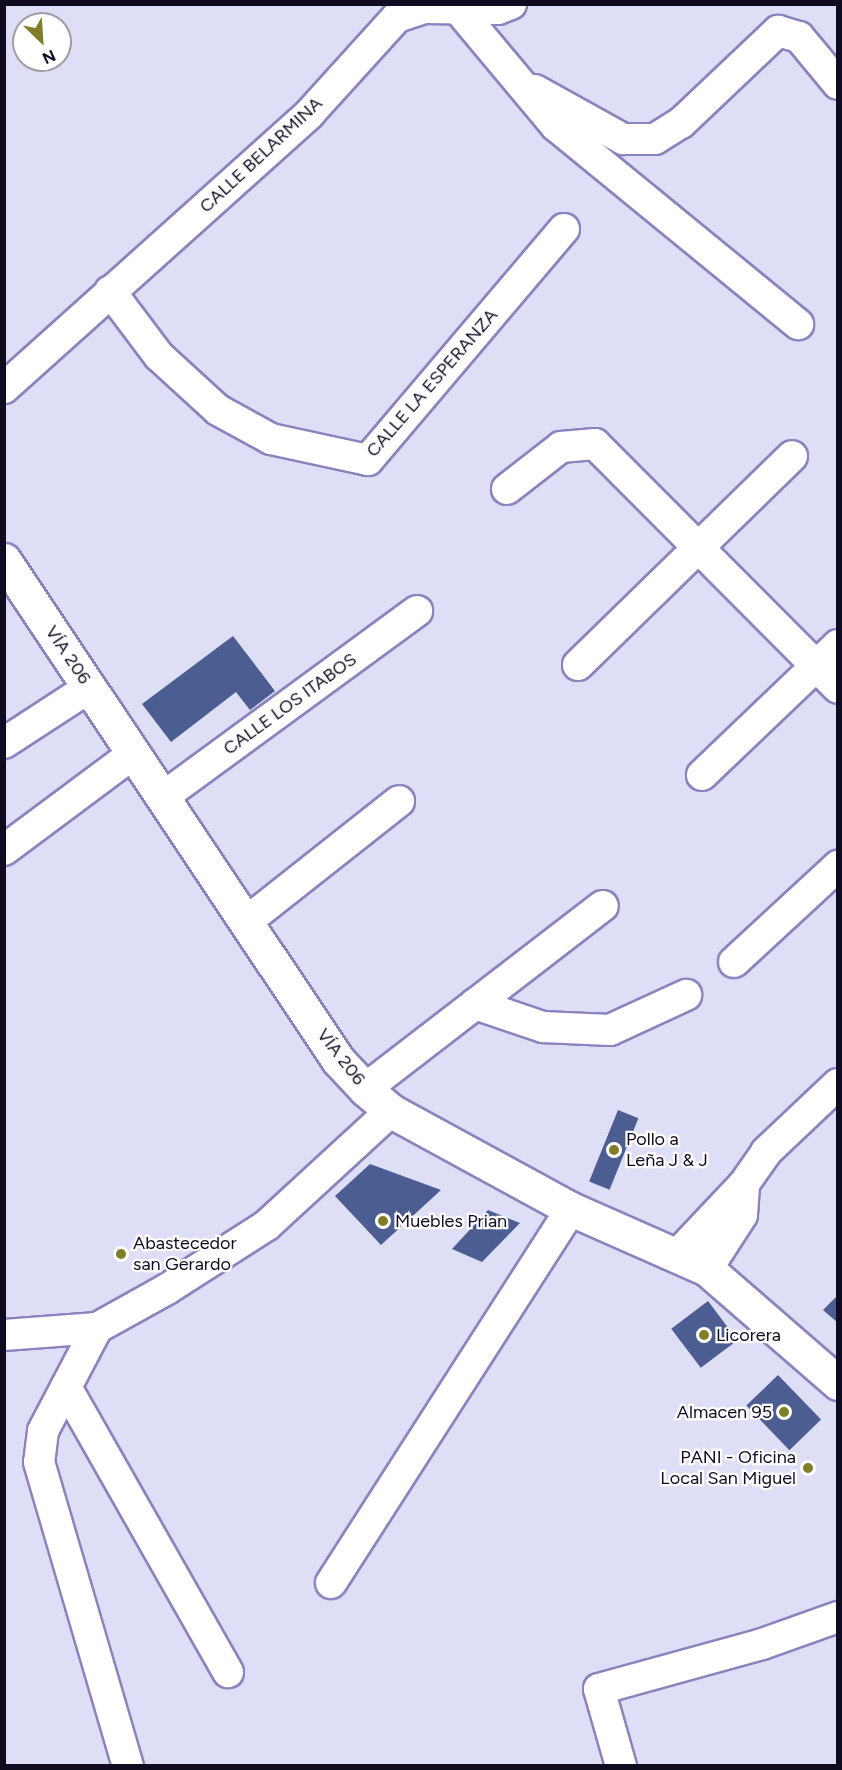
<!DOCTYPE html>
<html>
<head>
<meta charset="utf-8">
<style>
	body { margin:0 }
	#map { position:relative; width:842px; height:1770px; overflow:hidden; background:#dfdef7; font-family:Figtree,sans-serif }
	div>[style] { position:absolute }
	.building>* { inset:0; background:#4b5d91; transform-origin:0 0 }
	.roads { filter:drop-shadow(2px 0 #8a84be) drop-shadow(-2px 0 #8a84be) drop-shadow(0 2px #8a84be) drop-shadow(0 -2px #8a84be) }
	.minor>* { height:30px; margin:-15px; padding:0 15px; transform-origin:15px; border-radius:15px; background:#fff }
	.major>* { height:33px; margin:-16.5px; padding:0 16.5px; transform-origin:16.5px; border-radius:16.5px; background:#fff }
	.dots>* { width:16px; height:16px; translate:-50% -50%; box-sizing:border-box; border:3px solid #fff; border-radius:50% }
	span { translate:-50% -50%; white-space:nowrap; text-align:center; line-height:1.15; -webkit-text-stroke:4.5px #fff; paint-order:stroke }
	.street-label { font-size:18px; color:#0f0b21 }
	.poi-label { font-size:18px; color:#0f0b21 }
	.left { translate:0 -50%; text-align:left }
	.right { translate:-100% -50%; text-align:right }
	.frame { position:absolute; inset:0; border:6px solid #0f0b21; pointer-events:none }
	.north { position:absolute; left:12px; top:12px; width:60px; height:60px; box-sizing:border-box; background:#fff; border:2px solid #9f9da6; border-radius:50%; rotate:155deg; font-size:16px; font-weight:700; line-height:24px; text-align:center; color:#0f0b21 }
	.north::after { content:''; display:block; margin:auto; width:21px; height:27px; background:#807f27; clip-path:polygon(50% 0,100% 100%,50% 72%,0 100%) }
</style>
</head>
<body>
<div id="map">
	<div class="building">
		<i style="clip-path:polygon(233px 636px,275px 691px,250px 710px,236px 692px,171px 742px,142px 704px)"></i>
		<i style="left:618px;top:1110px;width:22px;height:77px;rotate:22deg"></i>
		<i style="clip-path:polygon(370px 1164px,441px 1190px,381px 1245px,335px 1196px)"></i>
		<i style="clip-path:polygon(488px 1210px,520px 1223px,482px 1262px,452px 1249px)"></i>
		<i style="clip-path:polygon(838px 1295px,838px 1323px,823px 1310px)"></i>
		<i style="left:708px;top:1301px;width:49px;height:46px;rotate:53deg"></i>
		<i style="left:778px;top:1375px;width:62px;height:44px;rotate:46deg"></i>
	</div>
	<div class="roads">
		<div class="minor">
			<i style="left:459px;top:10px;width:151px;rotate:50.1deg"></i>
			<i style="left:556px;top:126px;width:313px;rotate:39.3deg"></i>
			<i style="left:535px;top:90px;width:101px;rotate:29.1deg"></i>
			<i style="left:623px;top:139px;width:32px"></i>
			<i style="left:655px;top:139px;width:31px;rotate:-32deg"></i>
			<i style="left:681px;top:123px;width:134px;rotate:-43.5deg"></i>
			<i style="left:778px;top:31px;width:22px;rotate:16deg"></i>
			<i style="left:799px;top:37px;width:61px;rotate:50.3deg"></i>
			<i style="left:110px;top:291px;width:81px;rotate:53deg"></i>
			<i style="left:159px;top:356px;width:80px;rotate:42.5deg"></i>
			<i style="left:218px;top:410px;width:60px;rotate:28.7deg"></i>
			<i style="left:271px;top:439px;width:99px;rotate:12.2deg"></i>
			<i style="left:368px;top:460px;width:303px;rotate:-49.7deg"></i>
			<i style="left:4px;top:388px;width:411px;rotate:-41.9deg"></i>
			<i style="left:310px;top:113px;width:130px;rotate:-47.8deg"></i>
			<i style="left:397px;top:17px;width:29px;rotate:-18deg"></i>
			<i style="left:425px;top:8px;width:73px;rotate:0.8deg"></i>
			<i style="left:498px;top:9px;width:14px;rotate:-21deg"></i>
			<i style="left:507px;top:489px;width:68px;rotate:-37.9deg"></i>
			<i style="left:561px;top:447px;width:34px;rotate:-5deg"></i>
			<i style="left:595px;top:444px;width:344px;rotate:45.1deg"></i>
			<i style="left:578px;top:665px;width:299px;rotate:-44.3deg"></i>
			<i style="left:4px;top:743px;width:103px;rotate:-33.1deg"></i>
			<i style="left:702px;top:775px;width:188px;rotate:-43.7deg"></i>
			<i style="left:163px;top:797px;width:315px;rotate:-36.2deg"></i>
			<i style="left:4px;top:850px;width:162px;rotate:-36.7deg"></i>
			<i style="left:246px;top:922px;width:195px;rotate:-38.3deg"></i>
			<i style="left:734px;top:962px;width:142px;rotate:-42.7deg"></i>
			<i style="left:475px;top:1004px;width:72px;rotate:18.7deg"></i>
			<i style="left:543px;top:1027px;width:67px;rotate:2.6deg"></i>
			<i style="left:610px;top:1030px;width:84px;rotate:-24.7deg"></i>
			<i style="left:365px;top:1089px;width:300px;rotate:-37.6deg"></i>
			<i style="left:677px;top:1255px;width:98px;rotate:-46.7deg"></i>
			<i style="left:744px;top:1184px;width:39px;rotate:-55deg"></i>
			<i style="left:766px;top:1152px;width:99px;rotate:-43.4deg"></i>
			<i style="left:707px;top:1269px;width:64px;rotate:-57.1deg"></i>
			<i style="left:742px;top:1215px;width:31px;rotate:-86deg"></i>
			<i style="left:97px;top:1328px;width:116px;rotate:117.7deg"></i>
			<i style="left:43px;top:1431px;width:31px;rotate:97deg"></i>
			<i style="left:39px;top:1462px;width:317px;rotate:73.7deg"></i>
			<i style="left:4px;top:1335px;width:93px;rotate:-4.3deg"></i>
			<i style="left:97px;top:1328px;width:80px;rotate:-29.1deg"></i>
			<i style="left:167px;top:1289px;width:119px;rotate:-32.6deg"></i>
			<i style="left:267px;top:1225px;width:168px;rotate:-42.6deg"></i>
			<i style="left:66px;top:1387px;width:328px;rotate:60.4deg"></i>
			<i style="left:331px;top:1583px;width:444px;rotate:-57.3deg"></i>
			<i style="left:621px;top:1766px;width:80px;rotate:-105.9deg"></i>
			<i style="left:599px;top:1689px;width:169px;rotate:-15.4deg"></i>
			<i style="left:762px;top:1644px;width:81px;rotate:-19.6deg"></i>
		</div>
		<div class="major">
			<i style="left:4px;top:560px;width:601px;rotate:56.26deg"></i>
			<i style="left:338px;top:1060px;width:40px;rotate:47deg"></i>
			<i style="left:365px;top:1089px;width:34px;rotate:40deg"></i>
			<i style="left:391px;top:1111px;width:205px;rotate:28.6deg"></i>
			<i style="left:571px;top:1209px;width:149px;rotate:23.8deg"></i>
			<i style="left:707px;top:1269px;width:174px;rotate:41deg"></i>
		</div>
	</div>
	<div class="dots">
		<i style="left:614px;top:1150px;background:#807f27"></i>
		<i style="left:383px;top:1221px;background:#807f27"></i>
		<i style="left:121px;top:1254px;background:#807f27"></i>
		<i style="left:704px;top:1335px;background:#807f27"></i>
		<i style="left:784px;top:1412px;background:#807f27"></i>
		<i style="left:808px;top:1468px;background:#807f27"></i>
	</div>
	<div class="street-label">
		<span style="left:261px;top:155px;rotate:-43deg">CALLE BELARMINA</span>
		<span style="left:432px;top:383px;rotate:-49deg">CALLE LA ESPERANZA</span>
		<span style="left:68px;top:655px;rotate:56deg">VÍA 206</span>
		<span style="left:290px;top:704px;rotate:-36deg">CALLE LOS ITABOS</span>
		<span style="left:341px;top:1057px;rotate:52deg">VÍA 206</span>
	</div>
	<div class="poi-label">
		<span class="left" style="left:626px;top:1150px">Pollo a<br>Leña J &amp; J</span>
		<span class="left" style="left:395px;top:1221px">Muebles Prian</span>
		<span class="left" style="left:133px;top:1254px">Abastecedor<br>san Gerardo</span>
		<span class="left" style="left:716px;top:1335px">Licorera</span>
		<span class="right" style="left:772px;top:1412px">Almacen 95</span>
		<span class="right" style="left:796px;top:1468px">PANI - Oficina<br>Local San Miguel</span>
	</div>
	<div class="frame"></div>
	<div class="north">N</div>
</div>
</body>
</html>
